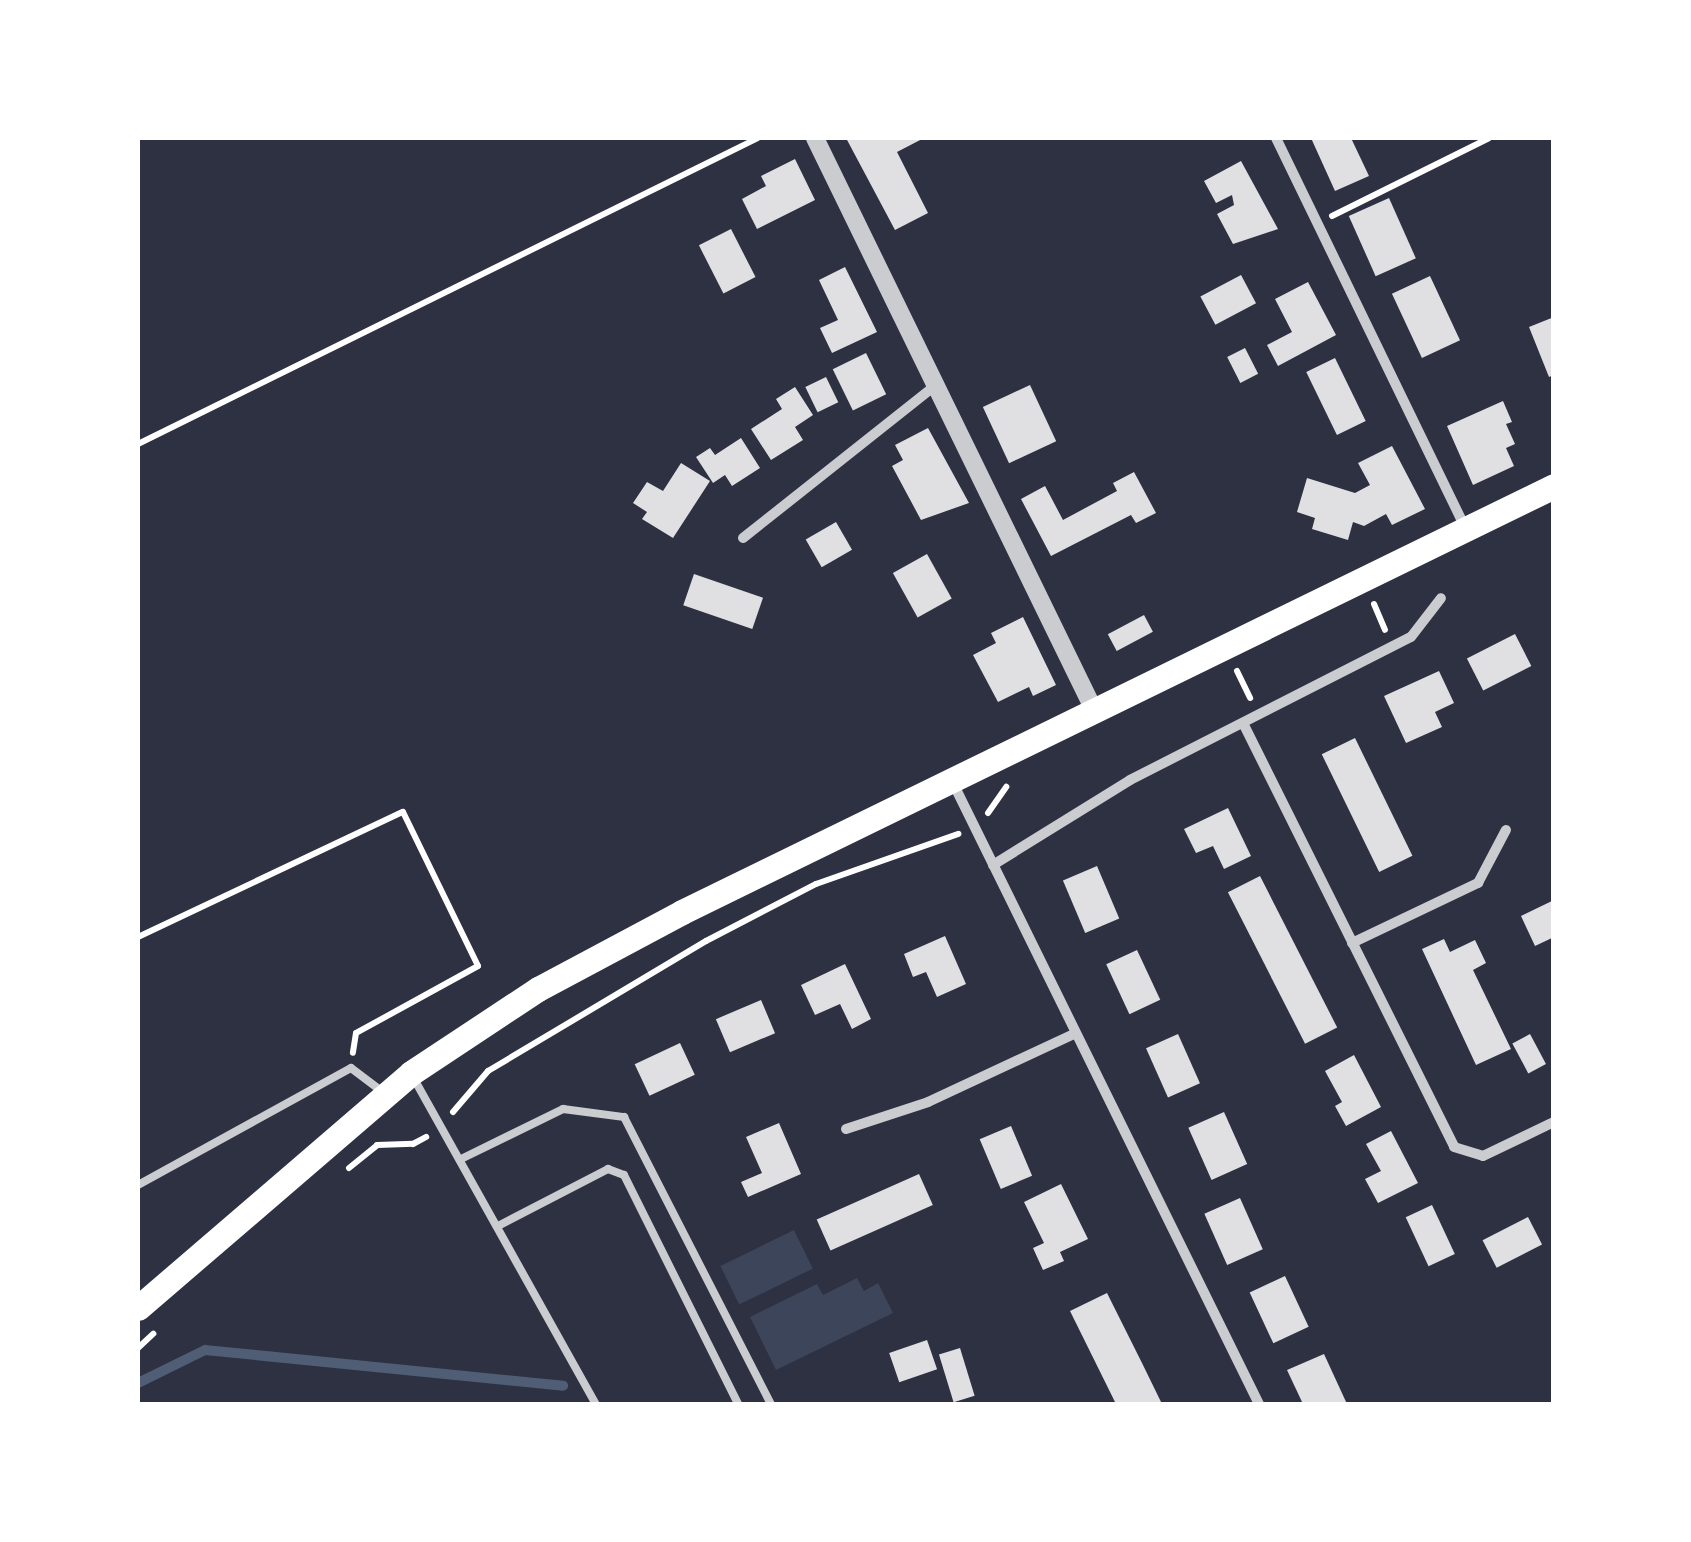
<!DOCTYPE html>
<html>
<head>
<meta charset="utf-8">
<style>
	body { margin:0 }
	#map { position:relative; width:1691px; height:1542px; overflow:hidden; background:#2d3142; font-family:"PT Sans Narrow",sans-serif }
	div>[style] { position:absolute }
	.green>* { inset:0; background:#3c4559; transform-origin:0 0 }
	.stream>* { height:10px; margin:-5px; padding:0 5px; transform-origin:5px; border-radius:5px; background:#4f5d75 }
	.building>* { inset:0; background:#e0e0e3; transform-origin:0 0 }
	.path>* { height:6px; margin:-3px; padding:0 3px; transform-origin:3px; border-radius:3px; background:#fff }
	.service>* { height:8px; margin:-4px; padding:0 4px; transform-origin:4px; border-radius:4px; background:#caccd0 }
	.minor>* { height:10px; margin:-5px; padding:0 5px; transform-origin:5px; border-radius:5px; background:#caccd0 }
	.tertiary>* { height:18px; margin:-9px; padding:0 9px; transform-origin:9px; border-radius:9px; background:#caccd0 }
	.primary>* { height:25px; margin:-12.5px; padding:0 12.5px; transform-origin:12.5px; border-radius:12.5px; background:#fff }
	span { translate:-50% -50%; white-space:nowrap; text-align:center; line-height:1.15; -webkit-text-stroke:8px #fff; paint-order:stroke }
	.frame { position:absolute; inset:0; border:140px solid #fff; pointer-events:none }
</style>
</head>
<body>
<div id="map">
	<div class="green">
		<i style="left:794px;top:1230px;width:43px;height:82px;rotate:64deg"></i>
		<i style="clip-path:polygon(857px 1278px,864px 1291px,878px 1283px,893px 1313px,776px 1370px,750px 1317px,817px 1284px,823px 1295px)"></i>
	</div>
	<div class="stream">
		<i style="left:138px;top:1383px;width:75px;rotate:-26.2deg"></i>
		<i style="left:205px;top:1350px;width:360px;rotate:5.7deg"></i>
	</div>
	<div class="building">
		<i style="clip-path:polygon(846px 138px,924px 138px,897px 152px,928px 213px,895px 230px)"></i>
		<i style="clip-path:polygon(1311px 138px,1351px 138px,1369px 176px,1335px 191px)"></i>
		<i style="clip-path:polygon(795px 159px,815px 200px,757px 229px,742px 199px,766px 186px,761px 176px)"></i>
		<i style="clip-path:polygon(1241px 161px,1278px 229px,1233px 244px,1217px 214px,1234px 205px,1232px 195px,1216px 203px,1204px 181px)"></i>
		<i style="left:1389px;top:198px;width:66px;height:44px;rotate:66deg"></i>
		<i style="left:731px;top:229px;width:54px;height:36px;rotate:63deg"></i>
		<i style="clip-path:polygon(845px 267px,877px 332px,832px 353px,820px 328px,838px 320px,819px 280px)"></i>
		<i style="left:1241px;top:275px;width:32px;height:46px;rotate:62deg"></i>
		<i style="left:1430px;top:276px;width:71px;height:42px;rotate:65deg"></i>
		<i style="clip-path:polygon(1308px 282px,1336px 335px,1278px 366px,1267px 345px,1292px 332px,1275px 299px)"></i>
		<i style="clip-path:polygon(1554px 317px,1554px 375px,1549px 377px,1529px 327px)"></i>
		<i style="left:1245px;top:348px;width:29px;height:20px;rotate:63deg"></i>
		<i style="left:866px;top:353px;width:46px;height:37px;rotate:64deg"></i>
		<i style="left:1335px;top:358px;width:70px;height:32px;rotate:64deg"></i>
		<i style="left:826px;top:377px;width:28px;height:23px;rotate:64deg"></i>
		<i style="left:1030px;top:385px;width:62px;height:52px;rotate:65deg"></i>
		<i style="clip-path:polygon(795px 387px,813px 415px,795px 427px,803px 440px,771px 460px,751px 429px,782px 409px,776px 399px)"></i>
		<i style="clip-path:polygon(1503px 401px,1512px 422px,1506px 424px,1515px 444px,1506px 448px,1514px 466px,1473px 485px,1447px 426px)"></i>
		<i style="clip-path:polygon(928px 428px,969px 503px,921px 520px,892px 466px,903px 460px,895px 445px)"></i>
		<i style="clip-path:polygon(741px 438px,760px 468px,732px 486px,725px 475px,713px 483px,696px 457px,710px 448px,715px 455px)"></i>
		<i style="clip-path:polygon(1392px 446px,1425px 509px,1392px 525px,1386px 514px,1364px 526px,1353px 522px,1348px 540px,1312px 529px,1315px 518px,1297px 512px,1307px 478px,1355px 493px,1370px 485px,1358px 463px)"></i>
		<i style="clip-path:polygon(681px 463px,710px 481px,673px 538px,642px 519px,647px 512px,633px 503px,647px 482px,663px 491px)"></i>
		<i style="clip-path:polygon(1134px 472px,1156px 513px,1136px 523px,1131px 515px,1051px 556px,1021px 499px,1045px 486px,1063px 520px,1117px 491px,1113px 483px)"></i>
		<i style="left:836px;top:522px;width:32px;height:35px;rotate:60deg"></i>
		<i style="left:927px;top:554px;width:51px;height:39px;rotate:61deg"></i>
		<i style="left:694px;top:574px;width:73px;height:33px;rotate:19deg"></i>
		<i style="left:1144px;top:615px;width:19px;height:41px;rotate:62deg"></i>
		<i style="clip-path:polygon(1023px 617px,1056px 685px,1033px 696px,1029px 687px,998px 702px,973px 655px,996px 643px,991px 633px)"></i>
		<i style="left:1515px;top:634px;width:36px;height:54px;rotate:63deg"></i>
		<i style="clip-path:polygon(1439px 671px,1454px 703px,1435px 712px,1442px 727px,1406px 743px,1384px 696px)"></i>
		<i style="left:1355px;top:738px;width:131px;height:37px;rotate:64deg"></i>
		<i style="clip-path:polygon(1228px 808px,1251px 856px,1224px 869px,1213px 846px,1196px 853px,1184px 829px)"></i>
		<i style="left:1097px;top:866px;width:57px;height:37px;rotate:67deg"></i>
		<i style="left:1260px;top:876px;width:170px;height:36px;rotate:63deg"></i>
		<i style="clip-path:polygon(1554px 900px,1554px 937px,1535px 946px,1521px 916px)"></i>
		<i style="clip-path:polygon(945px 936px,966px 984px,937px 997px,926px 972px,913px 977px,904px 954px)"></i>
		<i style="clip-path:polygon(1444px 939px,1450px 952px,1475px 940px,1486px 963px,1473px 970px,1511px 1049px,1476px 1065px,1422px 949px)"></i>
		<i style="left:1137px;top:950px;width:55px;height:34px;rotate:65deg"></i>
		<i style="clip-path:polygon(845px 964px,871px 1019px,852px 1029px,840px 1004px,815px 1015px,801px 985px)"></i>
		<i style="left:761px;top:1000px;width:36px;height:49px;rotate:67deg"></i>
		<i style="left:1178px;top:1034px;width:54px;height:35px;rotate:66deg"></i>
		<i style="left:1530px;top:1034px;width:34px;height:20px;rotate:62deg"></i>
		<i style="left:680px;top:1043px;width:35px;height:50px;rotate:65deg"></i>
		<i style="clip-path:polygon(1354px 1055px,1381px 1107px,1346px 1126px,1335px 1106px,1342px 1102px,1325px 1071px)"></i>
		<i style="left:1224px;top:1112px;width:57px;height:39px;rotate:66deg"></i>
		<i style="clip-path:polygon(779px 1123px,801px 1174px,748px 1197px,741px 1182px,762px 1173px,746px 1137px)"></i>
		<i style="left:1011px;top:1126px;width:54px;height:34px;rotate:67deg"></i>
		<i style="clip-path:polygon(1391px 1131px,1418px 1183px,1378px 1203px,1365px 1179px,1381px 1171px,1366px 1144px)"></i>
		<i style="left:919px;top:1174px;width:34px;height:112px;rotate:66deg"></i>
		<i style="clip-path:polygon(1061px 1184px,1088px 1239px,1060px 1252px,1064px 1261px,1043px 1270px,1033px 1248px,1044px 1243px,1024px 1202px)"></i>
		<i style="left:1240px;top:1198px;width:56px;height:39px;rotate:66deg"></i>
		<i style="left:1432px;top:1205px;width:54px;height:29px;rotate:65deg"></i>
		<i style="left:1528px;top:1217px;width:31px;height:51px;rotate:63deg"></i>
		<i style="left:1285px;top:1276px;width:56px;height:39px;rotate:65deg"></i>
		<i style="clip-path:polygon(1107px 1293px,1142px 1363px,1162px 1404px,1116px 1404px,1070px 1311px)"></i>
		<i style="left:927px;top:1340px;width:31px;height:40px;rotate:71deg"></i>
		<i style="left:960px;top:1348px;width:50px;height:22px;rotate:73deg"></i>
		<i style="clip-path:polygon(1324px 1354px,1347px 1404px,1303px 1404px,1287px 1370px)"></i>
	</div>
	<div class="path">
		<i style="left:1332px;top:216px;width:175px;rotate:-26.4deg"></i>
		<i style="left:138px;top:444px;width:691px;rotate:-26.27deg"></i>
		<i style="left:1374px;top:604px;width:28px;rotate:67deg"></i>
		<i style="left:1237px;top:671px;width:30px;rotate:64deg"></i>
		<i style="left:988px;top:813px;width:32px;rotate:-55deg"></i>
		<i style="left:138px;top:937px;width:293px;rotate:-25.3deg"></i>
		<i style="left:403px;top:812px;width:171px;rotate:64deg"></i>
		<i style="left:478px;top:966px;width:139px;rotate:151.2deg"></i>
		<i style="left:356px;top:1033px;width:20px;rotate:99deg"></i>
		<i style="left:453px;top:1112px;width:54px;rotate:-49.5deg"></i>
		<i style="left:488px;top:1071px;width:254px;rotate:-30.8deg"></i>
		<i style="left:706px;top:941px;width:124px;rotate:-27.4deg"></i>
		<i style="left:816px;top:884px;width:151px;rotate:-19.4deg"></i>
		<i style="left:349px;top:1168px;width:36px;rotate:-39deg"></i>
		<i style="left:377px;top:1145px;width:36px;rotate:-2deg"></i>
		<i style="left:413px;top:1144px;width:15px;rotate:-28deg"></i>
		<i style="left:138px;top:1348px;width:21px;rotate:-43deg"></i>
	</div>
	<div class="service">
		<i style="left:413px;top:1077px;width:375px;rotate:60.8deg"></i>
		<i style="left:461px;top:1159px;width:114px;rotate:-26.1deg"></i>
		<i style="left:563px;top:1109px;width:62px;rotate:7.5deg"></i>
		<i style="left:624px;top:1117px;width:322px;rotate:62.9deg"></i>
		<i style="left:138px;top:1185px;width:243px;rotate:-28.8deg"></i>
		<i style="left:351px;top:1068px;width:39px;rotate:37deg"></i>
		<i style="left:498px;top:1226px;width:124px;rotate:-27.4deg"></i>
		<i style="left:608px;top:1169px;width:17px;rotate:21deg"></i>
		<i style="left:624px;top:1175px;width:256px;rotate:63.5deg"></i>
	</div>
	<div class="minor">
		<i style="left:1276px;top:138px;width:433px;rotate:64.1deg"></i>
		<i style="left:743px;top:538px;width:246px;rotate:-38.4deg"></i>
		<i style="left:1244px;top:725px;width:471px;rotate:63.5deg"></i>
		<i style="left:1454px;top:1147px;width:30px;rotate:17deg"></i>
		<i style="left:1483px;top:1156px;width:79px;rotate:-25.6deg"></i>
		<i style="left:953px;top:783px;width:692px;rotate:63.77deg"></i>
		<i style="left:993px;top:865px;width:161px;rotate:-31.8deg"></i>
		<i style="left:1130px;top:780px;width:315px;rotate:-27deg"></i>
		<i style="left:1411px;top:637px;width:49px;rotate:-52.4deg"></i>
		<i style="left:1352px;top:943px;width:140px;rotate:-25.5deg"></i>
		<i style="left:1478px;top:883px;width:60px;rotate:-62.2deg"></i>
		<i style="left:846px;top:1129px;width:86px;rotate:-18.2deg"></i>
		<i style="left:928px;top:1102px;width:161px;rotate:-25deg"></i>
	</div>
	<div class="tertiary">
		<i style="left:815px;top:138px;width:634px;rotate:64deg"></i>
	</div>
	<div class="primary">
		<i style="left:138px;top:1308px;width:360px;rotate:-40.7deg"></i>
		<i style="left:411px;top:1073px;width:152px;rotate:-33.5deg"></i>
		<i style="left:538px;top:989px;width:163px;rotate:-28.1deg"></i>
		<i style="left:682px;top:912px;width:970px;rotate:-26.04deg"></i>
	</div>
	<div class="frame"></div>
</div>
</body>
</html>
